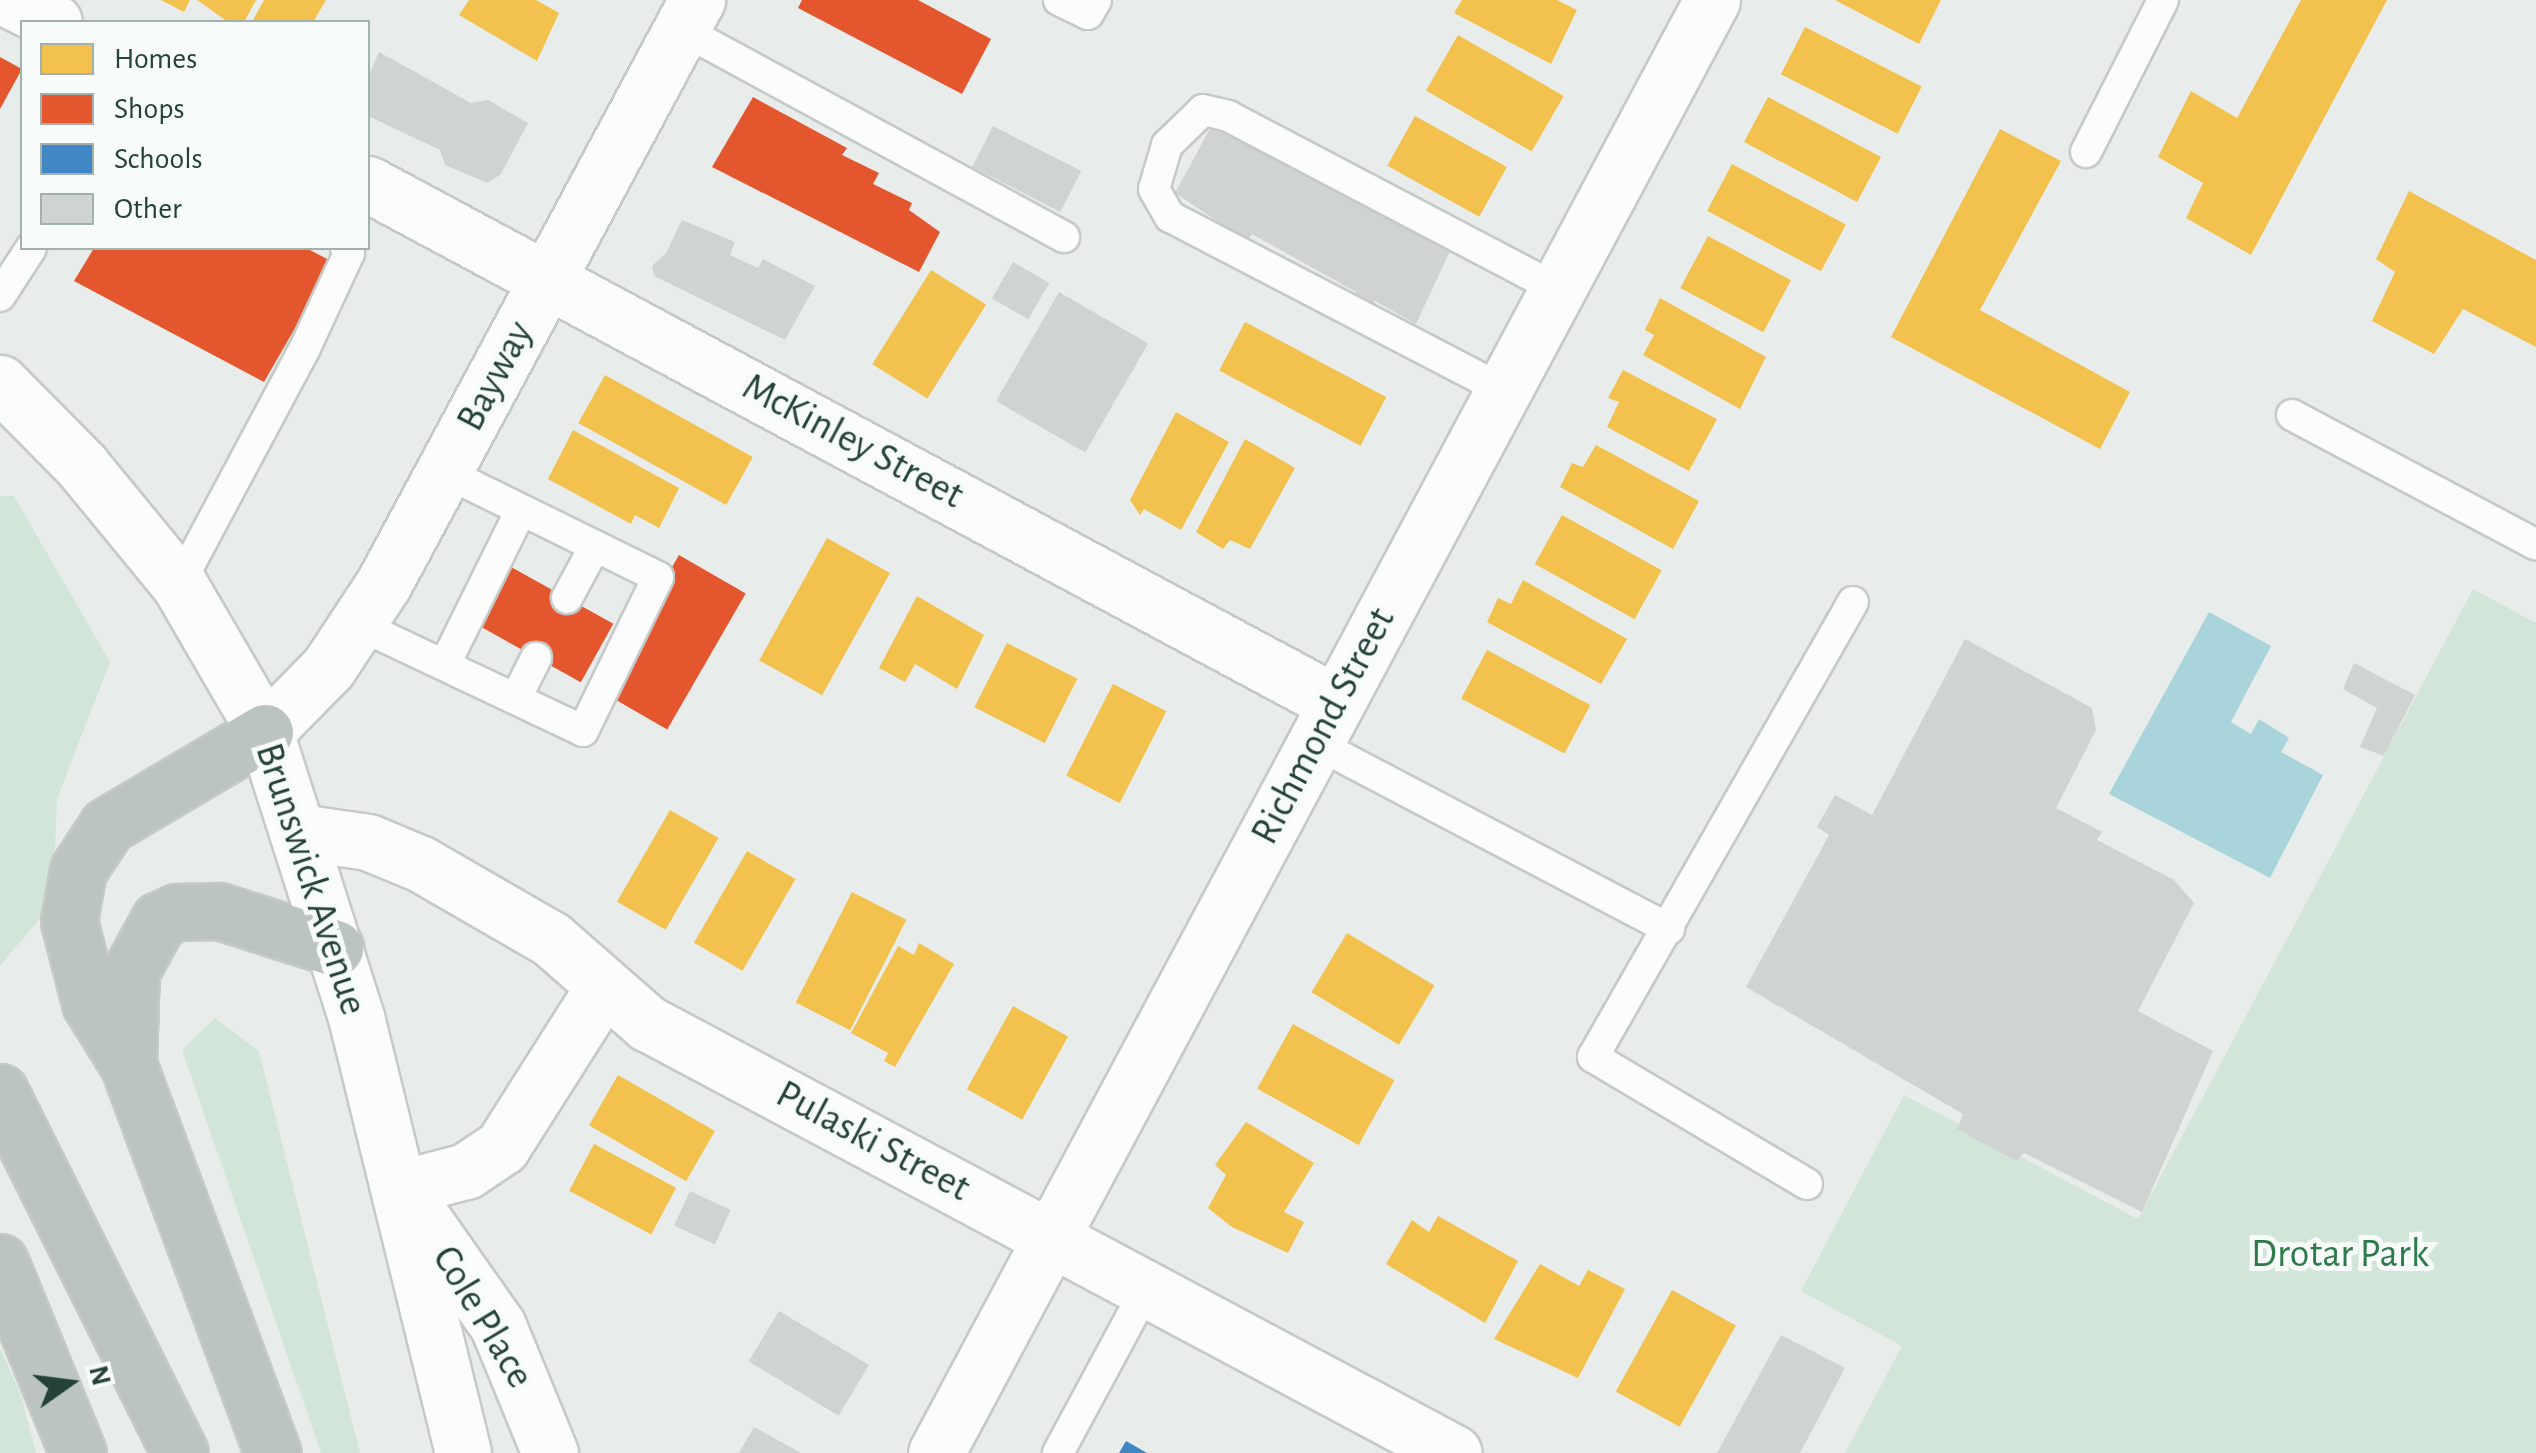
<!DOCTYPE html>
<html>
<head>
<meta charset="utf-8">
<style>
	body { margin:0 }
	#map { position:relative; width:2536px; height:1453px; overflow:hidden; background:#e8edeb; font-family:"Alegreya Sans",sans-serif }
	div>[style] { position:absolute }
	.green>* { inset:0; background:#d1e6d8 }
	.water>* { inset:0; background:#a9d4db }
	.homes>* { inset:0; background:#f2c14e; transform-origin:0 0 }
	.shops>* { inset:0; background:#e4572e; transform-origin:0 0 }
	.schools>* { inset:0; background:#3f88c5 }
	.building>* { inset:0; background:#cfd4d2; transform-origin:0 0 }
	.roads { filter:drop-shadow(2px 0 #c5cac8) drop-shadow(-2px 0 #c5cac8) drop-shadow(0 2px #c5cac8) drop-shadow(0 -2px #c5cac8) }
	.lane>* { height:30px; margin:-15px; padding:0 15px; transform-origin:15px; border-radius:15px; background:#fcfcfc }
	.street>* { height:55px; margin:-27.5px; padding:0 27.5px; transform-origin:27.5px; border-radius:27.5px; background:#fcfcfc }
	.secondary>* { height:55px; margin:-27.5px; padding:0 27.5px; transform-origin:27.5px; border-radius:27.5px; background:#fcfcfc }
	.highway>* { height:55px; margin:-27.5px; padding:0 27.5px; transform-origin:27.5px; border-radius:27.5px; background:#bcc4c2 }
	span { translate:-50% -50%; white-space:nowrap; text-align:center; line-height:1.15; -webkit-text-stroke:10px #f7fbf9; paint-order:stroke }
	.street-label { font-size:40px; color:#24423a }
	.park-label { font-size:40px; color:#2d7a4b }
	.legend { position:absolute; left:20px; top:20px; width:350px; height:230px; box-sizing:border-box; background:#f7fbf9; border:2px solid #a3b1ad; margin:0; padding:12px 18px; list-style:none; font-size:30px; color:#24423a }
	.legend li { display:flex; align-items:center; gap:20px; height:50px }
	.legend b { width:50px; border:2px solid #a3b1ad }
	.north { position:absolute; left:20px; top:1333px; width:100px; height:100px; -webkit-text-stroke:8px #f7fbf9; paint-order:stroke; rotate:76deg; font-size:28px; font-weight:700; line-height:40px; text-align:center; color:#24423a }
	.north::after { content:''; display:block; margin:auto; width:35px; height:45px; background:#24423a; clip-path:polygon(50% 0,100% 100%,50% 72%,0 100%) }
</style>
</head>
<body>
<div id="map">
	<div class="green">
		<i style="clip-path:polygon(0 496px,14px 496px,110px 662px,57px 799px,53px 903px,0 966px)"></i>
		<i style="clip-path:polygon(2473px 589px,2536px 623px,2536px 1453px,1845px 1453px,1902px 1346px,1801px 1291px,1904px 1095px,2138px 1219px)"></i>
		<i style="clip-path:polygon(215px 1018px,259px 1051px,360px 1453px,321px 1453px,182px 1050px)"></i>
		<i style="clip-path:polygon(0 1348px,21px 1395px,36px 1453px,0 1453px)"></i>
	</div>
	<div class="water">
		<i style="clip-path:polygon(2209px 612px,2271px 646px,2231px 722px,2251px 734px,2259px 719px,2289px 738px,2281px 752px,2323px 775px,2270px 878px,2109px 794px)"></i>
	</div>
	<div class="homes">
		<i style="clip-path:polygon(161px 0,190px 0,184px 12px)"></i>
		<i style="clip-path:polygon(197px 0,256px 0,244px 22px,228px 22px)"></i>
		<i style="clip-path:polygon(264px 0,326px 0,313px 22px,252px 22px)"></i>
		<i style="clip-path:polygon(469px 0,536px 0,559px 13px,537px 61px,459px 15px)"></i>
		<i style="clip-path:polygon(1462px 0,1557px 0,1577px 10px,1551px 64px,1454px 13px)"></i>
		<i style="clip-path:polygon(1835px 0,1941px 0,1919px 44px)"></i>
		<i style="clip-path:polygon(2301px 0,2387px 0,2251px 255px,2186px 218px,2203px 183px,2158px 157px,2191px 91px,2237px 118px)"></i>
		<i style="left:1805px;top:27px;width:131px;height:53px;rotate:27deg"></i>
		<i style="left:1458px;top:35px;width:122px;height:64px;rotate:30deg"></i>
		<i style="left:1768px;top:97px;width:128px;height:51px;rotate:28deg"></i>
		<i style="left:1415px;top:116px;width:105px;height:57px;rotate:29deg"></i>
		<i style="clip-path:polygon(2000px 129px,2061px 161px,1980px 310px,2130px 392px,2100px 449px,1891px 337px)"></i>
		<i style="left:1732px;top:164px;width:129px;height:53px;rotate:28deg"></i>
		<i style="clip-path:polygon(2409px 191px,2536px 260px,2536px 347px,2463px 309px,2434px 354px,2372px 321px,2395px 272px,2376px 259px)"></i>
		<i style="left:1708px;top:236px;width:94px;height:59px;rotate:28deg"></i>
		<i style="left:931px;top:270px;width:65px;height:111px;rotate:32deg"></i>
		<i style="clip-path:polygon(1660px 298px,1766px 357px,1740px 409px,1643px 355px,1654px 335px,1645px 330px)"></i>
		<i style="left:1245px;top:322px;width:160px;height:55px;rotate:28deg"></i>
		<i style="clip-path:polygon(1623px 370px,1717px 419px,1689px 471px,1607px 427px,1619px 402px,1608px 398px)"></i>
		<i style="left:605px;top:375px;width:169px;height:55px;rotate:29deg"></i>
		<i style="clip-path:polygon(1176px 412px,1229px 442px,1181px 530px,1144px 509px,1140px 515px,1130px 500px)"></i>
		<i style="clip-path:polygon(573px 430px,679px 488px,659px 528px,635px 515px,631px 524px,548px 479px)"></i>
		<i style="clip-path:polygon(1245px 439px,1295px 468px,1250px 549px,1230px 540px,1223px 549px,1196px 532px)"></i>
		<i style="clip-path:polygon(1596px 445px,1699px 501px,1673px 549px,1560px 487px,1572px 463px,1583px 467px)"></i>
		<i style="left:1562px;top:515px;width:114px;height:56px;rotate:29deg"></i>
		<i style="left:827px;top:538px;width:72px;height:140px;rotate:29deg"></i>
		<i style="clip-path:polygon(1523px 580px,1627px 639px,1601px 684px,1487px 622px,1498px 598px,1511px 604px)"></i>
		<i style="clip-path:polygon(917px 596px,984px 635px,957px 689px,915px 664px,905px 682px,879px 668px)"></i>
		<i style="left:1007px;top:643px;width:79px;height:72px;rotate:27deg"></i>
		<i style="left:1487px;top:650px;width:117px;height:55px;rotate:28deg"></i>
		<i style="left:1113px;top:684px;width:60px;height:103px;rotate:27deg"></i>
		<i style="left:670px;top:810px;width:56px;height:106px;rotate:30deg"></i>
		<i style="left:747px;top:851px;width:56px;height:106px;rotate:30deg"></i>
		<i style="left:852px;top:892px;width:61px;height:124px;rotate:27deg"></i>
		<i style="left:1347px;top:933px;width:102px;height:69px;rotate:31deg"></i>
		<i style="clip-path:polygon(919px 943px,954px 964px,895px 1067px,884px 1061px,888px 1053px,851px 1033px,898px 946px,914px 955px)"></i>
		<i style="left:1013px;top:1006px;width:63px;height:95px;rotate:29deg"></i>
		<i style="left:1293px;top:1024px;width:116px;height:74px;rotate:29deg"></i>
		<i style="left:618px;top:1075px;width:112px;height:58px;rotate:30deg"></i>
		<i style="clip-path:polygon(1246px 1122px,1314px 1163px,1284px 1212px,1304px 1222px,1288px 1253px,1232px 1227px,1208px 1208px,1226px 1175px,1215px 1165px)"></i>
		<i style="left:594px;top:1144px;width:93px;height:53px;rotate:28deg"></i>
		<i style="clip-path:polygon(1438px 1216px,1518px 1261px,1485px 1323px,1386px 1264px,1412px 1220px,1429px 1232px)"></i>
		<i style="clip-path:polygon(1540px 1264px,1579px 1286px,1588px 1270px,1625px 1289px,1578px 1378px,1494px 1339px)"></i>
		<i style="left:1672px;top:1290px;width:73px;height:116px;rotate:29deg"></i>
	</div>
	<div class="shops">
		<i style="clip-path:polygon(802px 0,918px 0,991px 39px,962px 94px,798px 8px)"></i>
		<i style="clip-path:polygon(0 57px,22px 69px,0 109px)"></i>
		<i style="clip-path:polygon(753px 97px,847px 148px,842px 155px,879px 173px,873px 184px,912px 203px,909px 210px,940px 232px,919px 272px,712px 167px)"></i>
		<i style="clip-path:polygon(94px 248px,306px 248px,333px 262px,264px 382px,74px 281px)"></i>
		<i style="left:679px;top:555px;width:77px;height:157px;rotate:30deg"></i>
		<i style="left:511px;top:567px;width:117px;height:67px;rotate:29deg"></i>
	</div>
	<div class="schools">
		<i style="clip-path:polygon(1126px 1441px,1147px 1453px,1119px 1453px)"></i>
	</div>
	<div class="building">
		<i style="clip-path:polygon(379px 52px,471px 103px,488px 100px,528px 123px,501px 174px,488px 183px,445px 165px,440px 150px,368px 116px,368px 77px)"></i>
		<i style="clip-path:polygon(1213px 123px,1450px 251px,1416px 324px,1375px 301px,1370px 307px,1353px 296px,1356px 292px,1252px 234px,1247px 241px,1175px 193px)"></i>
		<i style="left:993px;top:126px;width:99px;height:46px;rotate:27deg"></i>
		<i style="clip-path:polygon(682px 220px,735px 242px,730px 255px,758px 268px,763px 259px,815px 286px,785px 340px,654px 276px,652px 266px,666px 253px)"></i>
		<i style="left:1013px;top:262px;width:42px;height:42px;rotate:30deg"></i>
		<i style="left:1059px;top:292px;width:103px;height:126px;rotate:30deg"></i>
		<i style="clip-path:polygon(1965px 639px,2092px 708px,2096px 730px,2056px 808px,2102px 832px,2097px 840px,2174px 880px,2194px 903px,2138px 1011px,2213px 1051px,2142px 1212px,2024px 1153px,2016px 1161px,1957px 1129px,1963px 1114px,1746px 987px,1829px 835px,1817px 827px,1835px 795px,1872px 815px)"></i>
		<i style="clip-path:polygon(2354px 663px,2415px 695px,2384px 756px,2360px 747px,2377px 708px,2343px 689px)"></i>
		<i style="left:690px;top:1191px;width:45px;height:38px;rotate:25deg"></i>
		<i style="left:779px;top:1311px;width:105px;height:59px;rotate:31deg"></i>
		<i style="clip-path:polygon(1781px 1335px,1845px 1368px,1800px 1453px,1717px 1453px)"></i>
		<i style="clip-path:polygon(754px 1427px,801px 1453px,739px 1453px)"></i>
	</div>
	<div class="roads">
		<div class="lane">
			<i style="left:1059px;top:0;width:32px;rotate:26deg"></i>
			<i style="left:1088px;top:14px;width:16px;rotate:-60deg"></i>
			<i style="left:681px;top:29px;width:436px;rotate:28.5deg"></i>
			<i style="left:2086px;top:152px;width:170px;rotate:-63.1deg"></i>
			<i style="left:0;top:296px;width:57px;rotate:-57.1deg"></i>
			<i style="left:1503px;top:390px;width:375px;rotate:-152.5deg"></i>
			<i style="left:1170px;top:217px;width:32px;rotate:-120deg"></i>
			<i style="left:1154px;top:189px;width:46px;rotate:-73.5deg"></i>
			<i style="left:1167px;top:145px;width:50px;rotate:-44.2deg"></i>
			<i style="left:1203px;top:110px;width:26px;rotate:13deg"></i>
			<i style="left:1228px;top:116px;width:372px;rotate:27.7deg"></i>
			<i style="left:2292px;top:415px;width:276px;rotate:28deg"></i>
			<i style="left:179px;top:584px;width:268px;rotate:-61.9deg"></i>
			<i style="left:305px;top:348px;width:105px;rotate:-65.1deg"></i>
			<i style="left:349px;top:253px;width:6px;rotate:-121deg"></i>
			<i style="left:567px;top:598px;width:59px;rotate:-61.7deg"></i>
			<i style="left:357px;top:624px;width:250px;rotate:25.3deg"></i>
			<i style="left:583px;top:731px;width:171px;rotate:-64deg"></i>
			<i style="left:658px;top:577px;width:240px;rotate:-153.8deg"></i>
			<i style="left:446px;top:662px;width:169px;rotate:-63.7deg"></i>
			<i style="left:516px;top:698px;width:45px;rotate:-63.4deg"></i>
			<i style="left:1315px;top:743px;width:400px;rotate:27.7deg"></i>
			<i style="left:1807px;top:1184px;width:249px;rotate:-149.3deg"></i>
			<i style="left:1593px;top:1057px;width:524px;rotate:-60.26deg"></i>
			<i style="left:1058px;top:1453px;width:187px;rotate:-61.7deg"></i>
		</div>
		<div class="street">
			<i style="left:10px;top:0;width:49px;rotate:26.6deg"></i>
			<i style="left:368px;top:184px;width:1098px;rotate:28.2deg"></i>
			<i style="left:299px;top:832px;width:70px;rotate:8.2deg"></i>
			<i style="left:368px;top:842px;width:57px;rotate:22.5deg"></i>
			<i style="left:421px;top:864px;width:150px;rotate:30deg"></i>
			<i style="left:551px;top:939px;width:128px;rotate:41.2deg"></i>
			<i style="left:647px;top:1023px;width:914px;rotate:28.05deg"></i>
			<i style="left:550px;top:1453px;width:137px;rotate:-112.3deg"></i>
			<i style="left:498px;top:1326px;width:169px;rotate:-125.1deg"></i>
			<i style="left:401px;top:1188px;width:67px;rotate:-14.7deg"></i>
			<i style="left:466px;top:1171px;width:43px;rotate:-33.7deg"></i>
			<i style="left:502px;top:1147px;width:188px;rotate:-57.6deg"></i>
			<i style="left:936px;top:1453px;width:1647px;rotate:-61.89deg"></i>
		</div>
		<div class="secondary">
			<i style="left:0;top:383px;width:117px;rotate:45.3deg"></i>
			<i style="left:82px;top:466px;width:153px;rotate:50.6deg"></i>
			<i style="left:179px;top:584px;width:171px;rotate:59.8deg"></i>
			<i style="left:265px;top:732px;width:303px;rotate:72.3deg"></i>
			<i style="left:357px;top:1021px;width:445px;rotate:76.2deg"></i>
			<i style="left:265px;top:732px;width:90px;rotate:-45.5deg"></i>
			<i style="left:328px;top:668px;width:102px;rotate:-56.6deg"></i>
			<i style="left:384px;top:583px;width:662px;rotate:-61.77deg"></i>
		</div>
		<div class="highway">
			<i style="left:265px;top:732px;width:184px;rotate:149.3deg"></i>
			<i style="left:107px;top:826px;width:53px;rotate:123.4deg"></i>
			<i style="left:78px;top:870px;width:52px;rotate:100deg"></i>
			<i style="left:69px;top:921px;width:85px;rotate:75.6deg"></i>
			<i style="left:90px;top:1003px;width:72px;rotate:58.1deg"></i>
			<i style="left:128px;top:1064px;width:415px;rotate:69.6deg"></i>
			<i style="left:128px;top:1064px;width:93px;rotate:-88.2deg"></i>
			<i style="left:131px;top:971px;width:58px;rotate:-61.2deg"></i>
			<i style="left:159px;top:920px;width:20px;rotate:-24deg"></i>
			<i style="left:177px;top:912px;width:42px;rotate:-1.4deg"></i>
			<i style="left:219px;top:911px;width:122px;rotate:17.7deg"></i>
			<i style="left:0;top:1092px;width:403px;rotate:63.5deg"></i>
			<i style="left:0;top:1262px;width:206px;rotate:67.8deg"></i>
		</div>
	</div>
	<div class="street-label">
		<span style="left:495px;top:376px;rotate:-62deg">Bayway</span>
		<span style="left:853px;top:441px;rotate:28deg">McKinley Street</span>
		<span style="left:1323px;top:726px;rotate:-62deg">Richmond Street</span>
		<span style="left:311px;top:879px;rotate:72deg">Brunswick Avenue</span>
		<span style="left:873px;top:1141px;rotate:28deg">Pulaski Street</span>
		<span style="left:483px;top:1317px;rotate:59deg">Cole Place</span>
	</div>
	<div class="park-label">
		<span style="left:2340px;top:1254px">Drotar Park</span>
	</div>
	<ul class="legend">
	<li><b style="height:28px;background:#f2c14e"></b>Homes</li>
	<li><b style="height:28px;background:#e4572e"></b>Shops</li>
	<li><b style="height:28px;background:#3f88c5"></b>Schools</li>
	<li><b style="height:28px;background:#cfd4d2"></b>Other</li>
	</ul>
	<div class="north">N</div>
</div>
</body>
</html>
